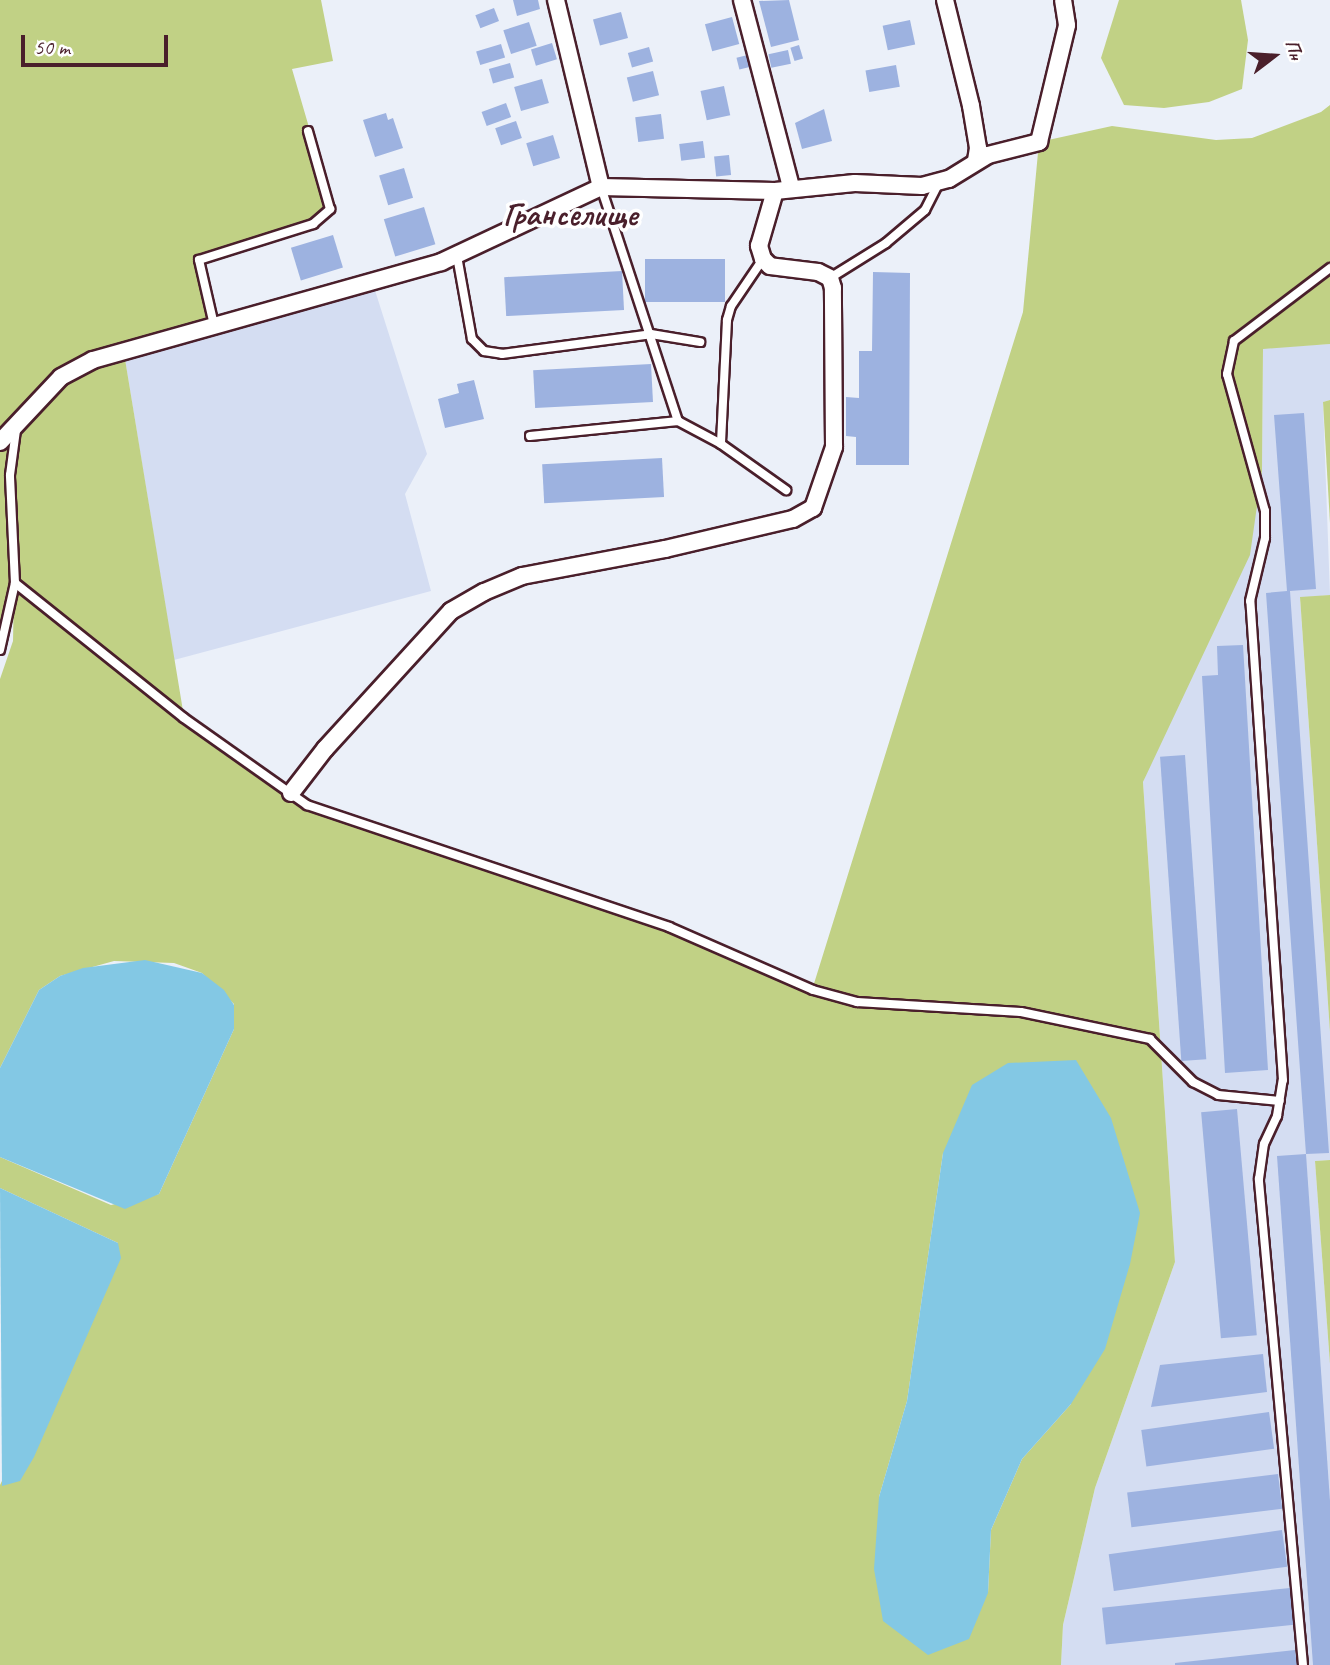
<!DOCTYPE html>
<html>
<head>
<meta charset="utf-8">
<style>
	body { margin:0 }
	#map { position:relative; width:1330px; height:1665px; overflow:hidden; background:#ebf0f9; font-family:Caveat,sans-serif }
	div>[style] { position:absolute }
	.built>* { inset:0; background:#d4ddf2 }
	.green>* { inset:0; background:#c1d185 }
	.water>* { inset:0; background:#83c8e4 }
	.building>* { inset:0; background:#9db2e0; transform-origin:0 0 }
	.roads { filter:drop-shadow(2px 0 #4a1f2b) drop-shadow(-2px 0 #4a1f2b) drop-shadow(0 2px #4a1f2b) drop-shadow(0 -2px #4a1f2b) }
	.lane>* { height:8px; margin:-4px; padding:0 4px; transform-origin:4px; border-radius:4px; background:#fff }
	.street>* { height:16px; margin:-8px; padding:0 8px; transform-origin:8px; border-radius:8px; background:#fff }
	span { translate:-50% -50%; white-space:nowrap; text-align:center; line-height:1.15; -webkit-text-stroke:7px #fff; paint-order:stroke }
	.quarter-label { font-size:33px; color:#4a1f2b; font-weight:700 }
	.north { position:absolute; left:1239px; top:21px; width:70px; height:70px; -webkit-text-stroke:5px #fff; paint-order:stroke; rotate:73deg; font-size:19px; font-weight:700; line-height:28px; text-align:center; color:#4a1f2b }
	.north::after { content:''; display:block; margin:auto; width:24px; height:32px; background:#4a1f2b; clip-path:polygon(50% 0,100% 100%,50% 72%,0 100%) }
	.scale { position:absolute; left:21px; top:35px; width:147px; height:32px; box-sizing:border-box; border:4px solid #4a1f2b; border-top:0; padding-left:9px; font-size:21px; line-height:24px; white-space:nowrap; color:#4a1f2b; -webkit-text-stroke:5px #fff; paint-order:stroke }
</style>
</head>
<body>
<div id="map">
	<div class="built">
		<i style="clip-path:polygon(372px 281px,427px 454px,405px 494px,431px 591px,174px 660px,124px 353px)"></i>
		<i style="clip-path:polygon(1330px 344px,1330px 400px,1323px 402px,1330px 595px,1300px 598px,1330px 1032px,1330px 1160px,1315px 1161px,1330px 1364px,1330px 1665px,1061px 1665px,1063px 1625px,1095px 1488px,1175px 1262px,1143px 782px,1262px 471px,1263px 348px)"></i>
	</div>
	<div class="green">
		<i style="clip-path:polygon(evenodd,0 0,321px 0,333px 61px,292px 69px,329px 196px,323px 218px,199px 259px,214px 325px,124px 353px,184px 717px,307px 805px,669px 927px,812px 990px,1023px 312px,1039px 142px,1112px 126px,1216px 140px,1252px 138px,1321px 112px,1330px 105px,1330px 344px,1263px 349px,1262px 471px,1250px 555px,1143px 782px,1175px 1262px,1095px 1488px,1063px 1625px,1061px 1665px,0 1665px,0 1485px,118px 1243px,0 1188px,0 1157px,111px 1205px,159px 1194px,234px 1029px,234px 1004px,202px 973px,174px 963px,114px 961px,60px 976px,39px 990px,0 1068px,0 679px,13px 641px,14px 590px,0 650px,0 0,943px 1153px,1071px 1404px,1022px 1459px,991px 1530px,988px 1593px,879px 1497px,907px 1401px,943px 1153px)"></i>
		<i style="clip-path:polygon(1119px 0,1241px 0,1248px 40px,1242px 89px,1209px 102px,1164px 108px,1124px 105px,1101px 58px)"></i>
		<i style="clip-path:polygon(1330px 400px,1330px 523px,1323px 402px)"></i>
		<i style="clip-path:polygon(1330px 595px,1330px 1032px,1300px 597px)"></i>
		<i style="clip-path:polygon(1330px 1160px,1330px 1364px,1315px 1161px)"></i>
	</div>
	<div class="water">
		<i style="clip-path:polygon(145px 960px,202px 973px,224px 990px,234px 1005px,234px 1029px,159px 1194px,125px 1209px,0 1157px,0 1068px,39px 990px,60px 976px,83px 968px)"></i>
		<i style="clip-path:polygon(1076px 1060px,1111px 1118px,1140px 1213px,1130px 1264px,1105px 1349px,1071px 1404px,1022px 1459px,991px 1530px,988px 1593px,969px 1639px,928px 1655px,883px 1621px,874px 1569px,879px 1497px,907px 1401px,943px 1153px,972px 1085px,1008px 1063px)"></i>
		<i style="clip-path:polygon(0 1188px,118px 1243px,121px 1258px,34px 1457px,20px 1481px,2px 1486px)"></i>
	</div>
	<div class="building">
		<i style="clip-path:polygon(513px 0,538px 0,540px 9px,517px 16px)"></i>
		<i style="clip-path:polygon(789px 0,799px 40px,771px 47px,759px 1px)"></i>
		<i style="left:494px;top:8px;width:14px;height:20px;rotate:69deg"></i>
		<i style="left:621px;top:12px;width:27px;height:29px;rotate:75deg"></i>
		<i style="left:732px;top:17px;width:28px;height:28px;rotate:75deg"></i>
		<i style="left:910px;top:20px;width:25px;height:28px;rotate:78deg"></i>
		<i style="left:529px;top:22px;width:25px;height:27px;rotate:72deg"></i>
		<i style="left:552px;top:43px;width:17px;height:22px;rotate:73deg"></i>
		<i style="left:501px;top:44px;width:14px;height:26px;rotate:73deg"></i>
		<i style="left:799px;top:45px;width:14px;height:9px;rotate:73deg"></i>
		<i style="left:649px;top:47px;width:15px;height:22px;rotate:74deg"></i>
		<i style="left:788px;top:50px;width:14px;height:20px;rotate:78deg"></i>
		<i style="left:752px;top:54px;width:12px;height:16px;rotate:76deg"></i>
		<i style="left:510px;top:63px;width:15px;height:22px;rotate:74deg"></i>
		<i style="left:896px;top:65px;width:22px;height:31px;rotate:80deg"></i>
		<i style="left:653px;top:71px;width:25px;height:27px;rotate:76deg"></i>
		<i style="left:542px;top:79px;width:25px;height:29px;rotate:74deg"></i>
		<i style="left:724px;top:86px;width:30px;height:24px;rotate:78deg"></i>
		<i style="left:506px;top:103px;width:15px;height:26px;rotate:70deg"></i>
		<i style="clip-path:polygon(824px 109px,832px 141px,802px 149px,795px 123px)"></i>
		<i style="clip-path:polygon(386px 113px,388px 120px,393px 118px,403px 148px,375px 157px,363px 120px)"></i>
		<i style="left:661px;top:114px;width:25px;height:26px;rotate:83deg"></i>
		<i style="left:516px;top:121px;width:18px;height:22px;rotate:71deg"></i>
		<i style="left:553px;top:135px;width:24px;height:28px;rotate:73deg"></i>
		<i style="left:703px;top:141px;width:17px;height:24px;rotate:83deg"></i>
		<i style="left:729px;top:155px;width:20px;height:15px;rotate:84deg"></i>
		<i style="left:404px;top:168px;width:31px;height:26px;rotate:73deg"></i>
		<i style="left:424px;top:207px;width:39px;height:42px;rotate:73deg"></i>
		<i style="left:333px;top:235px;width:34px;height:44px;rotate:73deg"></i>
		<i style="left:725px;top:259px;width:43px;height:80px;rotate:90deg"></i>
		<i style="left:622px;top:271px;width:39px;height:118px;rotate:87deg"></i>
		<i style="clip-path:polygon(873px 272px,910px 273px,909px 465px,856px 465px,856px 437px,846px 436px,846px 397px,859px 398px,859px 351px,872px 351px)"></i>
		<i style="left:651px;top:364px;width:38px;height:118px;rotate:87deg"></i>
		<i style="clip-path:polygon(474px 380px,484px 419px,445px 428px,438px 399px,459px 393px,457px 384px)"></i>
		<i style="clip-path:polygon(1304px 413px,1316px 589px,1290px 591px,1329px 1153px,1306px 1154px,1266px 593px,1287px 591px,1274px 415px)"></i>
		<i style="left:662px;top:458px;width:39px;height:120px;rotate:87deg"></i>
		<i style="clip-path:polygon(1243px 645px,1268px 1070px,1225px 1073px,1202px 676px,1218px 675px,1217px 646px)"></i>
		<i style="left:1185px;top:755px;width:305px;height:25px;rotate:86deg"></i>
		<i style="left:1237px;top:1109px;width:227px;height:36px;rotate:85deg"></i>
		<i style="clip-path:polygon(1306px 1154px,1330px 1501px,1330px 1665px,1313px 1665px,1277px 1156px)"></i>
		<i style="clip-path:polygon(1263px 1354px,1267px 1392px,1151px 1407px,1160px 1365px)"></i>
		<i style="left:1269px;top:1412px;width:37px;height:129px;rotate:82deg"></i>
		<i style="left:1278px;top:1474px;width:35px;height:152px;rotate:83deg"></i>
		<i style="left:1282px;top:1530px;width:37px;height:175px;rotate:82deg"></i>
		<i style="left:1290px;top:1588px;width:37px;height:189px;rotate:84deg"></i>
		<i style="clip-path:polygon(1295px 1650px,1297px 1665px,1175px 1665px,1175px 1663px)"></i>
	</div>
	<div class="roads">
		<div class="lane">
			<i style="left:601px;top:187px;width:246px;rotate:71.8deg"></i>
			<i style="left:678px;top:421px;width:49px;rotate:28.1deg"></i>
			<i style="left:457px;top:256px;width:84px;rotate:79.8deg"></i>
			<i style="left:472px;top:339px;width:17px;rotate:45deg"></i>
			<i style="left:484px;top:351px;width:18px;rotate:9deg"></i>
			<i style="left:502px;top:354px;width:150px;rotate:-7.6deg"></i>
			<i style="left:651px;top:334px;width:50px;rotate:9.3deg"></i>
			<i style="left:763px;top:259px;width:57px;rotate:124.2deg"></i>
			<i style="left:731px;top:306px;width:15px;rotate:106deg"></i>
			<i style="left:727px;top:320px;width:124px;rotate:92.8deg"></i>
			<i style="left:721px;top:444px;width:80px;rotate:35.3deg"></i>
			<i style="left:830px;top:278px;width:66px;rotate:-32deg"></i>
			<i style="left:886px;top:243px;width:51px;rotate:-40.2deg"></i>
			<i style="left:925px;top:210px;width:30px;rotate:-63deg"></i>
			<i style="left:214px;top:325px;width:67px;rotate:-103deg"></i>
			<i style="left:199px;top:260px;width:120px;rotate:-17.5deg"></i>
			<i style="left:313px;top:224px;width:23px;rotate:-41deg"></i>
			<i style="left:330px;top:209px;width:81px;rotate:-105.8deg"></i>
			<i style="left:530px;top:436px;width:149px;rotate:-5.8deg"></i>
			<i style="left:15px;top:583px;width:216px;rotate:38.6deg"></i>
			<i style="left:184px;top:718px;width:151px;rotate:35.3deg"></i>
			<i style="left:307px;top:805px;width:382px;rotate:18.6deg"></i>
			<i style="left:669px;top:927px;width:157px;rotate:23.6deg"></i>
			<i style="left:813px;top:990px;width:46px;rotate:15.3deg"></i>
			<i style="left:857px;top:1002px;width:164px;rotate:3.5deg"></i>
			<i style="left:1021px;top:1012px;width:132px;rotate:11.8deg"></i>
			<i style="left:1150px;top:1039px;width:61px;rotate:45deg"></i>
			<i style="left:1193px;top:1082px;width:28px;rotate:27deg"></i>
			<i style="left:1218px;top:1095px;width:62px;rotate:5.5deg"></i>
			<i style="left:0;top:650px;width:69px;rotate:-77.4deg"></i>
			<i style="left:15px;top:583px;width:108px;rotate:-92.7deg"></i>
			<i style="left:10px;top:475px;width:45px;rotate:-82.4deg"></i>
			<i style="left:1303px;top:1665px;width:488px;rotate:-95.2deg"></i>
			<i style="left:1259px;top:1179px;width:35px;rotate:-82deg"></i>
			<i style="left:1264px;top:1144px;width:31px;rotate:-65deg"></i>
			<i style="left:1277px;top:1116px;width:36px;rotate:-81deg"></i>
			<i style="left:1283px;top:1080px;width:480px;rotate:-93.9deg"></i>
			<i style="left:1250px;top:601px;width:65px;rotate:-76.6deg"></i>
			<i style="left:1265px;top:538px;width:27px;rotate:-90deg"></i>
			<i style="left:1265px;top:511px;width:142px;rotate:-105.5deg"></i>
			<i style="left:1227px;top:374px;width:34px;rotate:-78deg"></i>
			<i style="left:1234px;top:341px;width:121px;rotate:-37.2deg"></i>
		</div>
		<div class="street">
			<i style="left:556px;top:0;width:192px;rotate:76.5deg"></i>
			<i style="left:742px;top:0;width:193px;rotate:75.3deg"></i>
			<i style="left:945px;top:0;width:109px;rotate:76.2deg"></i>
			<i style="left:971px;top:106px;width:43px;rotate:80.5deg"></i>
			<i style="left:978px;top:148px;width:13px;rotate:99deg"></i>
			<i style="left:0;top:442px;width:89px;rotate:-46.8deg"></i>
			<i style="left:61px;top:377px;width:36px;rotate:-28deg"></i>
			<i style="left:93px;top:360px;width:362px;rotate:-15.7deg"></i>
			<i style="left:441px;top:262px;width:177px;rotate:-25.1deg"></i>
			<i style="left:601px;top:187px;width:174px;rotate:1.3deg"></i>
			<i style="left:775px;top:191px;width:80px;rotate:-5.7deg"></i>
			<i style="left:855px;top:183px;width:67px;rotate:2.6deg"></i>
			<i style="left:922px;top:186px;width:28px;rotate:-15deg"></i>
			<i style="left:949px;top:179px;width:46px;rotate:-31.6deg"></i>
			<i style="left:988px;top:155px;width:53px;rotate:-14.3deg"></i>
			<i style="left:1039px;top:142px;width:120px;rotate:-76.5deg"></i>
			<i style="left:1067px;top:25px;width:25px;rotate:-99deg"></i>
			<i style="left:291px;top:793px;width:56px;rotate:-52.3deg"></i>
			<i style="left:325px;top:749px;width:187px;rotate:-47.6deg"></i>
			<i style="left:451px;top:611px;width:38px;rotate:-30deg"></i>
			<i style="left:484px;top:592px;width:41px;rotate:-22.8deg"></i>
			<i style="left:522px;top:576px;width:146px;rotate:-10.7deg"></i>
			<i style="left:665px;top:549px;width:131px;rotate:-13.2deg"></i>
			<i style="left:793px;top:519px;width:23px;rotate:-29deg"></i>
			<i style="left:813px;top:508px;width:65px;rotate:-71deg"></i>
			<i style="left:834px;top:447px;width:159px;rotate:-90.4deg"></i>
			<i style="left:833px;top:288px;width:10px;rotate:-107deg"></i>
			<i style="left:830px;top:278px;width:13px;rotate:-153deg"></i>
			<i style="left:818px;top:272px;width:48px;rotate:-172.9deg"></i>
			<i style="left:770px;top:266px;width:10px;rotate:-135deg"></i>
			<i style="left:763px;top:259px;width:14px;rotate:-107deg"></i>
			<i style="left:759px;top:246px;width:57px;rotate:-73.8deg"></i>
		</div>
	</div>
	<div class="quarter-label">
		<span style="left:570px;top:215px">Гранселище</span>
	</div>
	<div class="north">Пн</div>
	<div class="scale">50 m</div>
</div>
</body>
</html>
